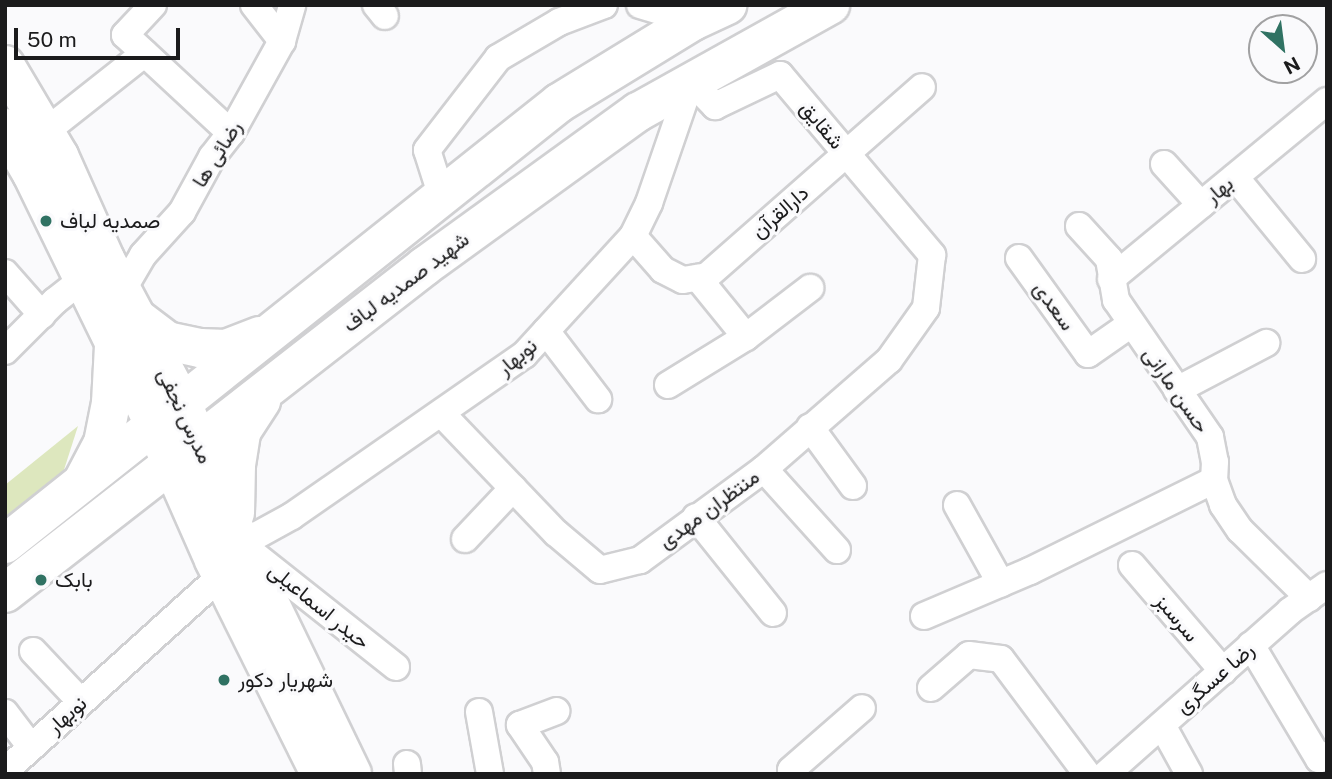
<!DOCTYPE html>
<html>
<head>
<meta charset="utf-8">
<style>
	body { margin:0 }
	#map { position:relative; width:1332px; height:779px; overflow:hidden; background:#fafafc; font-family:"Public Sans",Vazirmatn,sans-serif }
	div>[style] { position:absolute }
	.green>* { inset:0; background:#dde7be }
	.roads { filter:drop-shadow(2px 0 #d0d0d2) drop-shadow(-2px 0 #d0d0d2) drop-shadow(0 2px #d0d0d2) drop-shadow(0 -2px #d0d0d2) }
	.minor>* { height:26px; margin:-13px; padding:0 13px; transform-origin:13px; border-radius:13px; background:#fff }
	.secondary>* { height:38px; margin:-19px; padding:0 19px; transform-origin:19px; border-radius:19px; background:#fff }
	.dots>* { width:19px; height:19px; translate:-50% -50%; box-sizing:border-box; border:4px solid #fafafc; border-radius:50% }
	span { translate:-50% -50%; white-space:nowrap; text-align:center; line-height:1.15; -webkit-text-stroke:6px #fafafc; paint-order:stroke }
	.street-label { font-size:21px; color:#1b1b1c }
	.poi-label { font-size:21px; color:#1b1b1c }
	.left { translate:0 -50%; text-align:left }
	.frame { position:absolute; inset:0; border:7px solid #1b1b1c; pointer-events:none }
	.north { position:absolute; left:1248px; top:14px; width:70px; height:70px; box-sizing:border-box; background:#fafafc; border:2px solid #a1a1a2; border-radius:50%; rotate:152deg; font-size:19px; font-weight:700; line-height:28px; text-align:center; color:#1b1b1c }
	.north::after { content:''; display:block; margin:auto; width:24px; height:32px; background:#307263; clip-path:polygon(50% 0,100% 100%,50% 72%,0 100%) }
	.scale { position:absolute; left:14px; top:28px; width:166px; height:32px; box-sizing:border-box; border:4px solid #1b1b1c; border-top:0; padding-left:9px; font-size:21px; line-height:24px; white-space:nowrap; color:#1b1b1c; -webkit-text-stroke:5px #fafafc; paint-order:stroke }
</style>
</head>
<body>
<div id="map">
	<div class="green">
		<i style="clip-path:polygon(78px 426px,62px 476px,5px 521px,5px 485px)"></i>
	</div>
	<div class="roads">
		<div class="minor">
			<i style="left:153px;top:5px;width:41px;rotate:133deg"></i>
			<i style="left:125px;top:35px;width:144px;rotate:42.8deg"></i>
			<i style="left:254px;top:5px;width:46px;rotate:52.1deg"></i>
			<i style="left:376px;top:5px;width:14px;rotate:51deg"></i>
			<i style="left:640px;top:5px;width:55px;rotate:16.8deg"></i>
			<i style="left:45px;top:132px;width:127px;rotate:-38.3deg"></i>
			<i style="left:1164px;top:164px;width:55px;rotate:47.9deg"></i>
			<i style="left:1235px;top:177px;width:106px;rotate:50.7deg"></i>
			<i style="left:442px;top:197px;width:49px;rotate:-107.7deg"></i>
			<i style="left:427px;top:150px;width:116px;rotate:-52.3deg"></i>
			<i style="left:498px;top:58px;width:71px;rotate:-30.5deg"></i>
			<i style="left:559px;top:22px;width:48px;rotate:-20.7deg"></i>
			<i style="left:1079px;top:226px;width:45px;rotate:47.7deg"></i>
			<i style="left:1109px;top:259px;width:42px;rotate:80.3deg"></i>
			<i style="left:1116px;top:300px;width:166px;rotate:55.5deg"></i>
			<i style="left:1210px;top:437px;width:25px;rotate:79deg"></i>
			<i style="left:1215px;top:462px;width:18px;rotate:93deg"></i>
			<i style="left:1214px;top:480px;width:27px;rotate:70deg"></i>
			<i style="left:1223px;top:505px;width:30px;rotate:56deg"></i>
			<i style="left:1240px;top:530px;width:97px;rotate:44.6deg"></i>
			<i style="left:633px;top:236px;width:45px;rotate:48.6deg"></i>
			<i style="left:663px;top:270px;width:22px;rotate:27deg"></i>
			<i style="left:683px;top:280px;width:24px;rotate:-9deg"></i>
			<i style="left:707px;top:276px;width:286px;rotate:-41.3deg"></i>
			<i style="left:1019px;top:258px;width:118px;rotate:54.3deg"></i>
			<i style="left:1088px;top:354px;width:52px;rotate:-34.9deg"></i>
			<i style="left:5px;top:273px;width:56px;rotate:48.6deg"></i>
			<i style="left:698px;top:278px;width:76px;rotate:50.9deg"></i>
			<i style="left:1111px;top:279px;width:280px;rotate:-39.5deg"></i>
			<i style="left:122px;top:291px;width:42px;rotate:-59.7deg"></i>
			<i style="left:143px;top:255px;width:58px;rotate:-47.8deg"></i>
			<i style="left:182px;top:212px;width:63px;rotate:-61.4deg"></i>
			<i style="left:212px;top:157px;width:31px;rotate:-52deg"></i>
			<i style="left:231px;top:133px;width:105px;rotate:-61deg"></i>
			<i style="left:282px;top:41px;width:37px;rotate:-74deg"></i>
			<i style="left:546px;top:331px;width:86px;rotate:52.6deg"></i>
			<i style="left:5px;top:351px;width:71px;rotate:-45deg"></i>
			<i style="left:55px;top:301px;width:36px;rotate:-38deg"></i>
			<i style="left:668px;top:385px;width:92px;rotate:-31.6deg"></i>
			<i style="left:746px;top:337px;width:81px;rotate:-37.4deg"></i>
			<i style="left:1177px;top:390px;width:101px;rotate:-27.8deg"></i>
			<i style="left:810px;top:427px;width:73px;rotate:53.9deg"></i>
			<i style="left:764px;top:469px;width:109px;rotate:48deg"></i>
			<i style="left:957px;top:505px;width:90px;rotate:60.9deg"></i>
			<i style="left:696px;top:517px;width:123px;rotate:51.3deg"></i>
			<i style="left:465px;top:539px;width:70px;rotate:-46.7deg"></i>
			<i style="left:1132px;top:565px;width:140px;rotate:49.4deg"></i>
			<i style="left:924px;top:616px;width:115px;rotate:-23deg"></i>
			<i style="left:1030px;top:571px;width:205px;rotate:-26.3deg"></i>
			<i style="left:1251px;top:645px;width:133px;rotate:59.2deg"></i>
			<i style="left:1319px;top:759px;width:9px;rotate:-27deg"></i>
			<i style="left:33px;top:651px;width:70px;rotate:46.7deg"></i>
			<i style="left:396px;top:667px;width:198px;rotate:-141.6deg"></i>
			<i style="left:241px;top:544px;width:58px;rotate:-28.8deg"></i>
			<i style="left:292px;top:516px;width:282px;rotate:-34.8deg"></i>
			<i style="left:524px;top:355px;width:161px;rotate:-47.5deg"></i>
			<i style="left:633px;top:236px;width:37px;rotate:-64deg"></i>
			<i style="left:649px;top:203px;width:129px;rotate:-71deg"></i>
			<i style="left:691px;top:81px;width:35px;rotate:46deg"></i>
			<i style="left:715px;top:106px;width:72px;rotate:-25.5deg"></i>
			<i style="left:780px;top:75px;width:236px;rotate:49.8deg"></i>
			<i style="left:932px;top:255px;width:53px;rotate:96.5deg"></i>
			<i style="left:926px;top:308px;width:64px;rotate:125.4deg"></i>
			<i style="left:889px;top:360px;width:166px;rotate:138.9deg"></i>
			<i style="left:764px;top:469px;width:154px;rotate:143.7deg"></i>
			<i style="left:640px;top:560px;width:41px;rotate:166deg"></i>
			<i style="left:600px;top:570px;width:57px;rotate:-139.9deg"></i>
			<i style="left:556px;top:533px;width:165px;rotate:-133.8deg"></i>
			<i style="left:931px;top:688px;width:50px;rotate:-41deg"></i>
			<i style="left:969px;top:655px;width:32px;rotate:7deg"></i>
			<i style="left:1001px;top:659px;width:144px;rotate:53.2deg"></i>
			<i style="left:479px;top:712px;width:63px;rotate:79.9deg"></i>
			<i style="left:5px;top:713px;width:43px;rotate:52.6deg"></i>
			<i style="left:1162px;top:725px;width:56px;rotate:61.1deg"></i>
			<i style="left:407px;top:764px;width:10px;rotate:84deg"></i>
			<i style="left:5px;top:771px;width:292px;rotate:-42.1deg"></i>
			<i style="left:547px;top:774px;width:12px;rotate:-99deg"></i>
			<i style="left:545px;top:762px;width:45px;rotate:-124deg"></i>
			<i style="left:520px;top:725px;width:39px;rotate:-21deg"></i>
			<i style="left:793px;top:774px;width:4px;rotate:-117deg"></i>
			<i style="left:791px;top:770px;width:94px;rotate:-41.1deg"></i>
			<i style="left:1106px;top:774px;width:246px;rotate:-41.5deg"></i>
			<i style="left:1290px;top:611px;width:45px;rotate:-35.1deg"></i>
		</div>
		<div class="secondary">
			<i style="left:5px;top:65px;width:106px;rotate:59.3deg"></i>
			<i style="left:59px;top:156px;width:113px;rotate:65.9deg"></i>
			<i style="left:105px;top:259px;width:166px;rotate:61.9deg"></i>
			<i style="left:183px;top:405px;width:151px;rotate:67.4deg"></i>
			<i style="left:241px;top:544px;width:255px;rotate:64.2deg"></i>
			<i style="left:5px;top:128px;width:53px;rotate:59.6deg"></i>
			<i style="left:32px;top:174px;width:280px;rotate:64deg"></i>
			<i style="left:155px;top:426px;width:146px;rotate:66.2deg"></i>
			<i style="left:214px;top:560px;width:239px;rotate:63.6deg"></i>
			<i style="left:138px;top:319px;width:36px;rotate:37deg"></i>
			<i style="left:167px;top:341px;width:34px;rotate:12deg"></i>
			<i style="left:200px;top:348px;width:26px;rotate:2deg"></i>
			<i style="left:226px;top:349px;width:36px;rotate:-21deg"></i>
			<i style="left:84px;top:479px;width:41px;rotate:-62.2deg"></i>
			<i style="left:103px;top:443px;width:41px;rotate:-78.7deg"></i>
			<i style="left:111px;top:403px;width:58px;rotate:-87deg"></i>
			<i style="left:235px;top:513px;width:48px;rotate:-88.8deg"></i>
			<i style="left:236px;top:465px;width:33px;rotate:-81deg"></i>
			<i style="left:241px;top:432px;width:37px;rotate:-57deg"></i>
			<i style="left:5px;top:544px;width:708px;rotate:-38.52deg"></i>
			<i style="left:559px;top:103px;width:157px;rotate:-31.5deg"></i>
			<i style="left:693px;top:21px;width:38px;rotate:-25deg"></i>
			<i style="left:5px;top:593px;width:532px;rotate:-37.9deg"></i>
			<i style="left:425px;top:266px;width:263px;rotate:-35.9deg"></i>
			<i style="left:638px;top:112px;width:220px;rotate:-29.1deg"></i>
		</div>
	</div>
	<div class="dots">
		<i style="left:46px;top:221px;background:#307263"></i>
		<i style="left:41px;top:580px;background:#307263"></i>
		<i style="left:224px;top:680px;background:#307263"></i>
	</div>
	<div class="street-label">
		<span style="left:822px;top:125px;rotate:50deg">شقایق</span>
		<span style="left:217px;top:154px;rotate:-58deg">رضائی ها</span>
		<span style="left:1219px;top:190px;rotate:-40deg">بهار</span>
		<span style="left:780px;top:212px;rotate:-41deg">دارالقرآن</span>
		<span style="left:406px;top:282px;rotate:-37deg">شهید صمدیه لباف</span>
		<span style="left:1054px;top:306px;rotate:54deg">سعدی</span>
		<span style="left:517px;top:357px;rotate:-40deg">نوبهار</span>
		<span style="left:1176px;top:390px;rotate:55deg">حسن مارانی</span>
		<span style="left:185px;top:416px;rotate:65deg">مدرس نجفی</span>
		<span style="left:709px;top:509px;rotate:-36deg">منتظران مهدی</span>
		<span style="left:319px;top:606px;rotate:39deg">حیدر اسماعیلی</span>
		<span style="left:1177px;top:618px;rotate:50deg">سرسبز</span>
		<span style="left:1215px;top:678px;rotate:-41deg">رضا عسگری</span>
		<span style="left:67px;top:715px;rotate:-42deg">نوبهار</span>
	</div>
	<div class="poi-label">
		<span class="left" style="left:60px;top:221px">صمدیه لباف</span>
		<span class="left" style="left:55px;top:580px">بابک</span>
		<span class="left" style="left:238px;top:680px">شهریار دکور</span>
	</div>
	<div class="frame"></div>
	<div class="north">N</div>
	<div class="scale">50 m</div>
</div>
</body>
</html>
